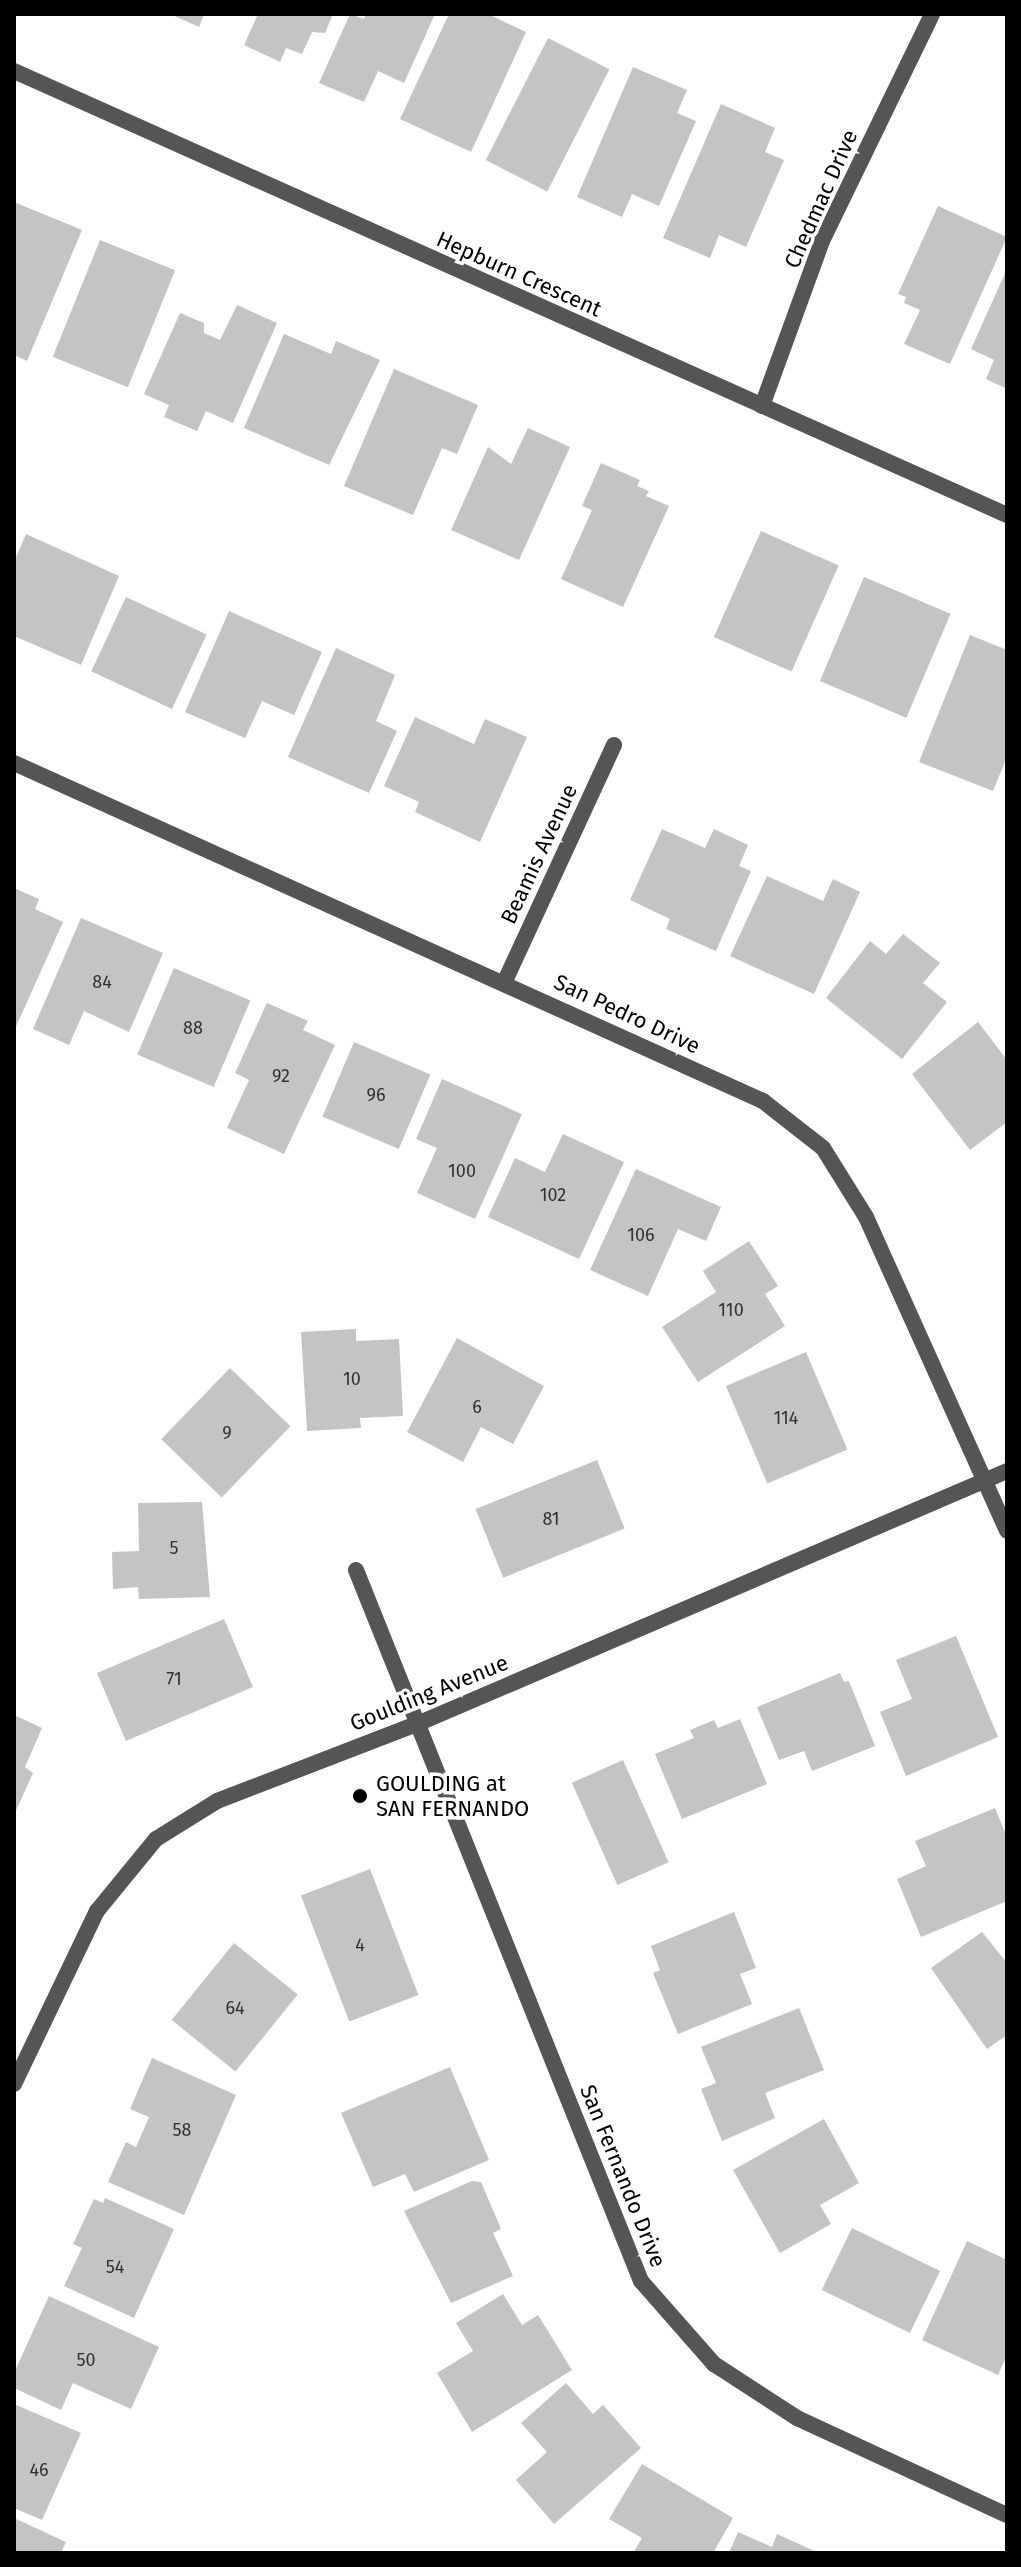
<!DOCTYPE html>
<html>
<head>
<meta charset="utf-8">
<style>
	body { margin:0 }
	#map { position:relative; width:1021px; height:2567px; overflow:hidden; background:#fff; font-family:"Fira Sans",sans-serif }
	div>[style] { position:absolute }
	.building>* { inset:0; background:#c4c4c4; transform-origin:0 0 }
	.street>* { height:16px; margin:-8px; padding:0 8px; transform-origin:8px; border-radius:8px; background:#555 }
	.dots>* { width:22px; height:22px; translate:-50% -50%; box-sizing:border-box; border:4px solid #fff; border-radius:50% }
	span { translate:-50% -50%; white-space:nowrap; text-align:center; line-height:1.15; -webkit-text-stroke:7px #fff; paint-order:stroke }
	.number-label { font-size:18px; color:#313131 }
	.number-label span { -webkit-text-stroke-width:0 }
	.street-label { font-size:22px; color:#000 }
	.poi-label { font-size:22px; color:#000 }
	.left { translate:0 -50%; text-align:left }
	.frame { position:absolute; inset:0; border:16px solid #000; pointer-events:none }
</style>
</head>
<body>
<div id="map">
	<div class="building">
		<i style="clip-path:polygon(170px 14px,204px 14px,199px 27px)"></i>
		<i style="clip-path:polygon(258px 14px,333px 14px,325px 33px,312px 32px,302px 54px,286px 48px,280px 62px,244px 45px)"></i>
		<i style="clip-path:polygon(350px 14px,364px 19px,366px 14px,435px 14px,404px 83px,378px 71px,364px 102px,319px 83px)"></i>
		<i style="clip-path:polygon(449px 14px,488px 14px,526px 32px,471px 152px,400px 119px)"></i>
		<i style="left:548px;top:38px;width:69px;height:137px;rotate:27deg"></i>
		<i style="clip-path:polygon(633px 67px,687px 90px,677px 113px,696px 121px,659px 206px,632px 194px,622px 217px,577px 197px)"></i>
		<i style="clip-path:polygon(721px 104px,775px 128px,765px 152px,784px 160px,746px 247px,719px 235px,710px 258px,663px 238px)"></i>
		<i style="clip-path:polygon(14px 202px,82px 230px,27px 361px,14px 355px)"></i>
		<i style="clip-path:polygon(938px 206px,1007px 237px,950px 364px,904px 344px,920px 310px,904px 303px,906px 297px,898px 294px)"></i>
		<i style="left:100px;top:240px;width:81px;height:126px;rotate:22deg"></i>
		<i style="clip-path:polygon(1007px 269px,1007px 389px,986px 379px,994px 360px,971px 349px)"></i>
		<i style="clip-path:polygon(237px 305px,277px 323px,233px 423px,206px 411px,197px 431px,164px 417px,169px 405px,144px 394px,180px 313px,204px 323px,204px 333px,220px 340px)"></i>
		<i style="clip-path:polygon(284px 334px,331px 354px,336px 341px,380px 360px,329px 465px,244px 428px)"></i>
		<i style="clip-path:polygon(394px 369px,478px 405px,457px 454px,442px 448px,413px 515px,344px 486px)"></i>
		<i style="clip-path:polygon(528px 428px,570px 447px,519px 560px,451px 530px,488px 447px,511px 464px)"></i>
		<i style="clip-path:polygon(601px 463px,640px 480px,637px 486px,649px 491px,646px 496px,669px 506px,623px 607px,561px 579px,592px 510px,582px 506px)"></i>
		<i style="left:761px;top:531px;width:85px;height:116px;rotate:24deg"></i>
		<i style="clip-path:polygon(26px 534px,119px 576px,81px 665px,14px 636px,14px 562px)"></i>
		<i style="left:864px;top:577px;width:94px;height:113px;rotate:23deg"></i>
		<i style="left:126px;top:597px;width:89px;height:82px;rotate:25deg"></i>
		<i style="clip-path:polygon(229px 611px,322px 652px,294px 715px,262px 701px,245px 738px,185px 712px)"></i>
		<i style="clip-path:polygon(970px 635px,1007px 650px,1007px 757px,993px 791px,919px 762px)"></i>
		<i style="clip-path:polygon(336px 648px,395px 675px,376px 721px,397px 731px,369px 793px,288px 757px)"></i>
		<i style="clip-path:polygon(415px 717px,474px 744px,485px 719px,527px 737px,480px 842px,415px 812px,419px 802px,384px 786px)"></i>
		<i style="clip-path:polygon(662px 829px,705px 848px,714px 829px,748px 845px,739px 866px,751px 871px,716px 951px,666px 929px,670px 919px,630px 900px)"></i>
		<i style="clip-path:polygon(767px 876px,823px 901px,833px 879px,860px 892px,814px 994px,730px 956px)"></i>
		<i style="clip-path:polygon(14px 888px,39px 899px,35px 909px,63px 922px,14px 1031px)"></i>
		<i style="clip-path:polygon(81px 918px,163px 953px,129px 1032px,84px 1011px,69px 1045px,33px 1029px)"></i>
		<i style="clip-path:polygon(903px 934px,940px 963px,923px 983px,947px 1002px,902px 1059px,826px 998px,870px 941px,886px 954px)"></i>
		<i style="left:174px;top:968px;width:83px;height:94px;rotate:23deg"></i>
		<i style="clip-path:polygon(267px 1003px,308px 1021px,303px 1030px,335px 1045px,284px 1154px,227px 1128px,249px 1080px,235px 1073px)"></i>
		<i style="clip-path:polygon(978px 1022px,1007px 1060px,1007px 1122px,970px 1150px,912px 1074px)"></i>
		<i style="left:354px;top:1042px;width:83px;height:81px;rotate:23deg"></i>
		<i style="clip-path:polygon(442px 1079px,522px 1114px,475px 1219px,417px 1193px,437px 1148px,416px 1139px)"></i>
		<i style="clip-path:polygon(563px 1134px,624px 1162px,579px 1259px,488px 1217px,515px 1158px,545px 1172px)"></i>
		<i style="clip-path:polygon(636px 1169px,721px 1207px,706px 1241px,678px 1229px,648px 1296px,590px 1270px)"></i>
		<i style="clip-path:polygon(749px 1241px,778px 1286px,765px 1294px,785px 1326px,698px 1382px,662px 1327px,716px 1292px,703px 1271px)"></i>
		<i style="clip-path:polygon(356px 1329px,356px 1341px,399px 1339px,403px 1416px,360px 1418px,361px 1428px,307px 1431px,301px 1332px)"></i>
		<i style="clip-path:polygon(457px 1338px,544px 1386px,513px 1444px,481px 1427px,463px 1462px,407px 1432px)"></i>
		<i style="left:806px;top:1352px;width:106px;height:87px;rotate:67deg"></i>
		<i style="left:230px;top:1368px;width:84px;height:99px;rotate:44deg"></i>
		<i style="left:597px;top:1460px;width:74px;height:131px;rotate:68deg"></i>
		<i style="clip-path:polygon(202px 1502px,210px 1597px,139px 1599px,138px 1587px,113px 1589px,112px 1552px,139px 1551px,138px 1503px)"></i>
		<i style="left:224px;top:1619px;width:74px;height:138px;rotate:67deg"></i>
		<i style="clip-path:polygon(956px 1636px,998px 1737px,906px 1776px,880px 1712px,912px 1699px,896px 1660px)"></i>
		<i style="clip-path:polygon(840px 1673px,844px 1682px,849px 1681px,875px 1746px,812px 1771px,804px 1751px,779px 1760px,757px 1707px)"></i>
		<i style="clip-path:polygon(14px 1715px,42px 1728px,25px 1767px,33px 1773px,14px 1815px)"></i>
		<i style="clip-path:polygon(740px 1719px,767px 1784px,682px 1819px,655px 1754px,694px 1738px,690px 1730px,714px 1720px,718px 1728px)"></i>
		<i style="left:623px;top:1760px;width:112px;height:56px;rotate:66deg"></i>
		<i style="clip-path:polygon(995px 1808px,1007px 1837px,1007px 1901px,921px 1937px,897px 1879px,926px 1866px,915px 1841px)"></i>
		<i style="left:370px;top:1869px;width:135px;height:74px;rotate:69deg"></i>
		<i style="clip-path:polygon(734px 1912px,756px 1968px,740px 1974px,752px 2004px,678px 2034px,653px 1973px,660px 1970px,651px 1946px)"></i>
		<i style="clip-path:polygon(982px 1932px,1007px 1963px,1007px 2035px,987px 2049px,931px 1968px)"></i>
		<i style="left:234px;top:1943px;width:82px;height:99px;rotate:39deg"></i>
		<i style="clip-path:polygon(799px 2008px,824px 2070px,765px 2093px,775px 2118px,722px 2141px,701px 2089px,716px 2083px,701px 2047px)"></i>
		<i style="clip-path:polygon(152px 2058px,236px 2095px,184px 2215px,108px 2182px,126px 2142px,136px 2147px,149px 2117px,130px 2109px)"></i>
		<i style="clip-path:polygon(450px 2067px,489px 2160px,414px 2192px,405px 2174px,373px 2187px,341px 2113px)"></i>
		<i style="clip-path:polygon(824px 2119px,859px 2183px,820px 2205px,831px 2224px,780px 2253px,733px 2170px)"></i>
		<i style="clip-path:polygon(472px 2181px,481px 2182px,501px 2229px,493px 2233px,513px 2276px,451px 2303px,404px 2211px)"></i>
		<i style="clip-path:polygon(105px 2198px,174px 2229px,134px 2318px,64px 2286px,82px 2248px,73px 2244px,94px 2199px,103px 2203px)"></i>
		<i style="left:852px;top:2228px;width:98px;height:69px;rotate:26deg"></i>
		<i style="clip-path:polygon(967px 2241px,1007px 2260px,1007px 2355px,998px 2375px,922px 2340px)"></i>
		<i style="clip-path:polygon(503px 2294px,522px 2325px,538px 2315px,572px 2370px,472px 2432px,437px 2373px,473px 2351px,456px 2323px)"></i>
		<i style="clip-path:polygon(49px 2296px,159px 2347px,131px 2409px,73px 2383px,61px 2410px,14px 2388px,14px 2373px)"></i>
		<i style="clip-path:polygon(566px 2383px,593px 2414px,603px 2405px,641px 2448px,554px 2524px,516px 2480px,547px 2452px,521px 2423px)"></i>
		<i style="clip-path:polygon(14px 2404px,81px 2433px,42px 2520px,14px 2508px)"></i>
		<i style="clip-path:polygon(642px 2464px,733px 2518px,713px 2553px,633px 2553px,642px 2538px,609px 2519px)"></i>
		<i style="clip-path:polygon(14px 2518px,66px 2542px,61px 2553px,14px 2553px)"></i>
		<i style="clip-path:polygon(738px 2532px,772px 2547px,777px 2534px,819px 2553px,729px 2553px)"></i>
	</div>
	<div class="street">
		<i style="left:14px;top:71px;width:1088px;rotate:24.09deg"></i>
		<i style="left:762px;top:406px;width:176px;rotate:-70deg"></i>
		<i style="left:822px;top:241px;width:252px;rotate:-64.1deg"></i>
		<i style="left:14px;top:763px;width:822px;rotate:24.29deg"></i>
		<i style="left:763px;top:1101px;width:76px;rotate:38.1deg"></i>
		<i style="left:823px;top:1148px;width:81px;rotate:58.1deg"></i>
		<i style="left:866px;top:1217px;width:344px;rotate:65.8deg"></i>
		<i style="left:505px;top:981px;width:260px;rotate:-65.2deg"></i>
		<i style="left:356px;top:1570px;width:766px;rotate:68.16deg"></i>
		<i style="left:641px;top:2281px;width:111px;rotate:48.7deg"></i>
		<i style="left:714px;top:2364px;width:99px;rotate:33deg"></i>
		<i style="left:797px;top:2418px;width:231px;rotate:24.8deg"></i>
		<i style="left:14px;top:2084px;width:192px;rotate:-64.4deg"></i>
		<i style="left:97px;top:1911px;width:93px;rotate:-50.7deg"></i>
		<i style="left:156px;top:1839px;width:72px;rotate:-31.9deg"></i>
		<i style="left:217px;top:1801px;width:214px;rotate:-21.1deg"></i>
		<i style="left:417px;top:1724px;width:642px;rotate:-23.21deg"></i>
	</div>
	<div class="dots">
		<i style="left:360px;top:1796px;background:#000"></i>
	</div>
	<div class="number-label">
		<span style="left:102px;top:982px">84</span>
		<span style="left:193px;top:1028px">88</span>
		<span style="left:281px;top:1076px">92</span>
		<span style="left:376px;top:1095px">96</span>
		<span style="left:462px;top:1171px">100</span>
		<span style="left:553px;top:1195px">102</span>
		<span style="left:641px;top:1235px">106</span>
		<span style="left:731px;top:1310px">110</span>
		<span style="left:352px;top:1379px">10</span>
		<span style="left:477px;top:1407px">6</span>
		<span style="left:786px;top:1418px">114</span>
		<span style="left:227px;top:1433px">9</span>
		<span style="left:551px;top:1519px">81</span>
		<span style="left:174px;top:1548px">5</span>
		<span style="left:174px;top:1679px">71</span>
		<span style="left:360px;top:1945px">4</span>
		<span style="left:235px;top:2008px">64</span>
		<span style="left:182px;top:2130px">58</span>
		<span style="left:115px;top:2267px">54</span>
		<span style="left:86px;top:2360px">50</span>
		<span style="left:39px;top:2470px">46</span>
	</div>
	<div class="street-label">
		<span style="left:821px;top:199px;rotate:-66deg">Chedmac Drive</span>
		<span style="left:519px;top:274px;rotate:24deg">Hepburn Crescent</span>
		<span style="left:539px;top:854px;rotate:-65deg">Beamis Avenue</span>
		<span style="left:627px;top:1014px;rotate:25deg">San Pedro Drive</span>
		<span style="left:429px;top:1693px;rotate:-22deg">Goulding Avenue</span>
		<span style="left:623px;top:2176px;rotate:68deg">San Fernando Drive</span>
	</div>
	<div class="poi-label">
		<span class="left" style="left:376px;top:1796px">GOULDING at<br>SAN FERNANDO</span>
	</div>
	<div class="frame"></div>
</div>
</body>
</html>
